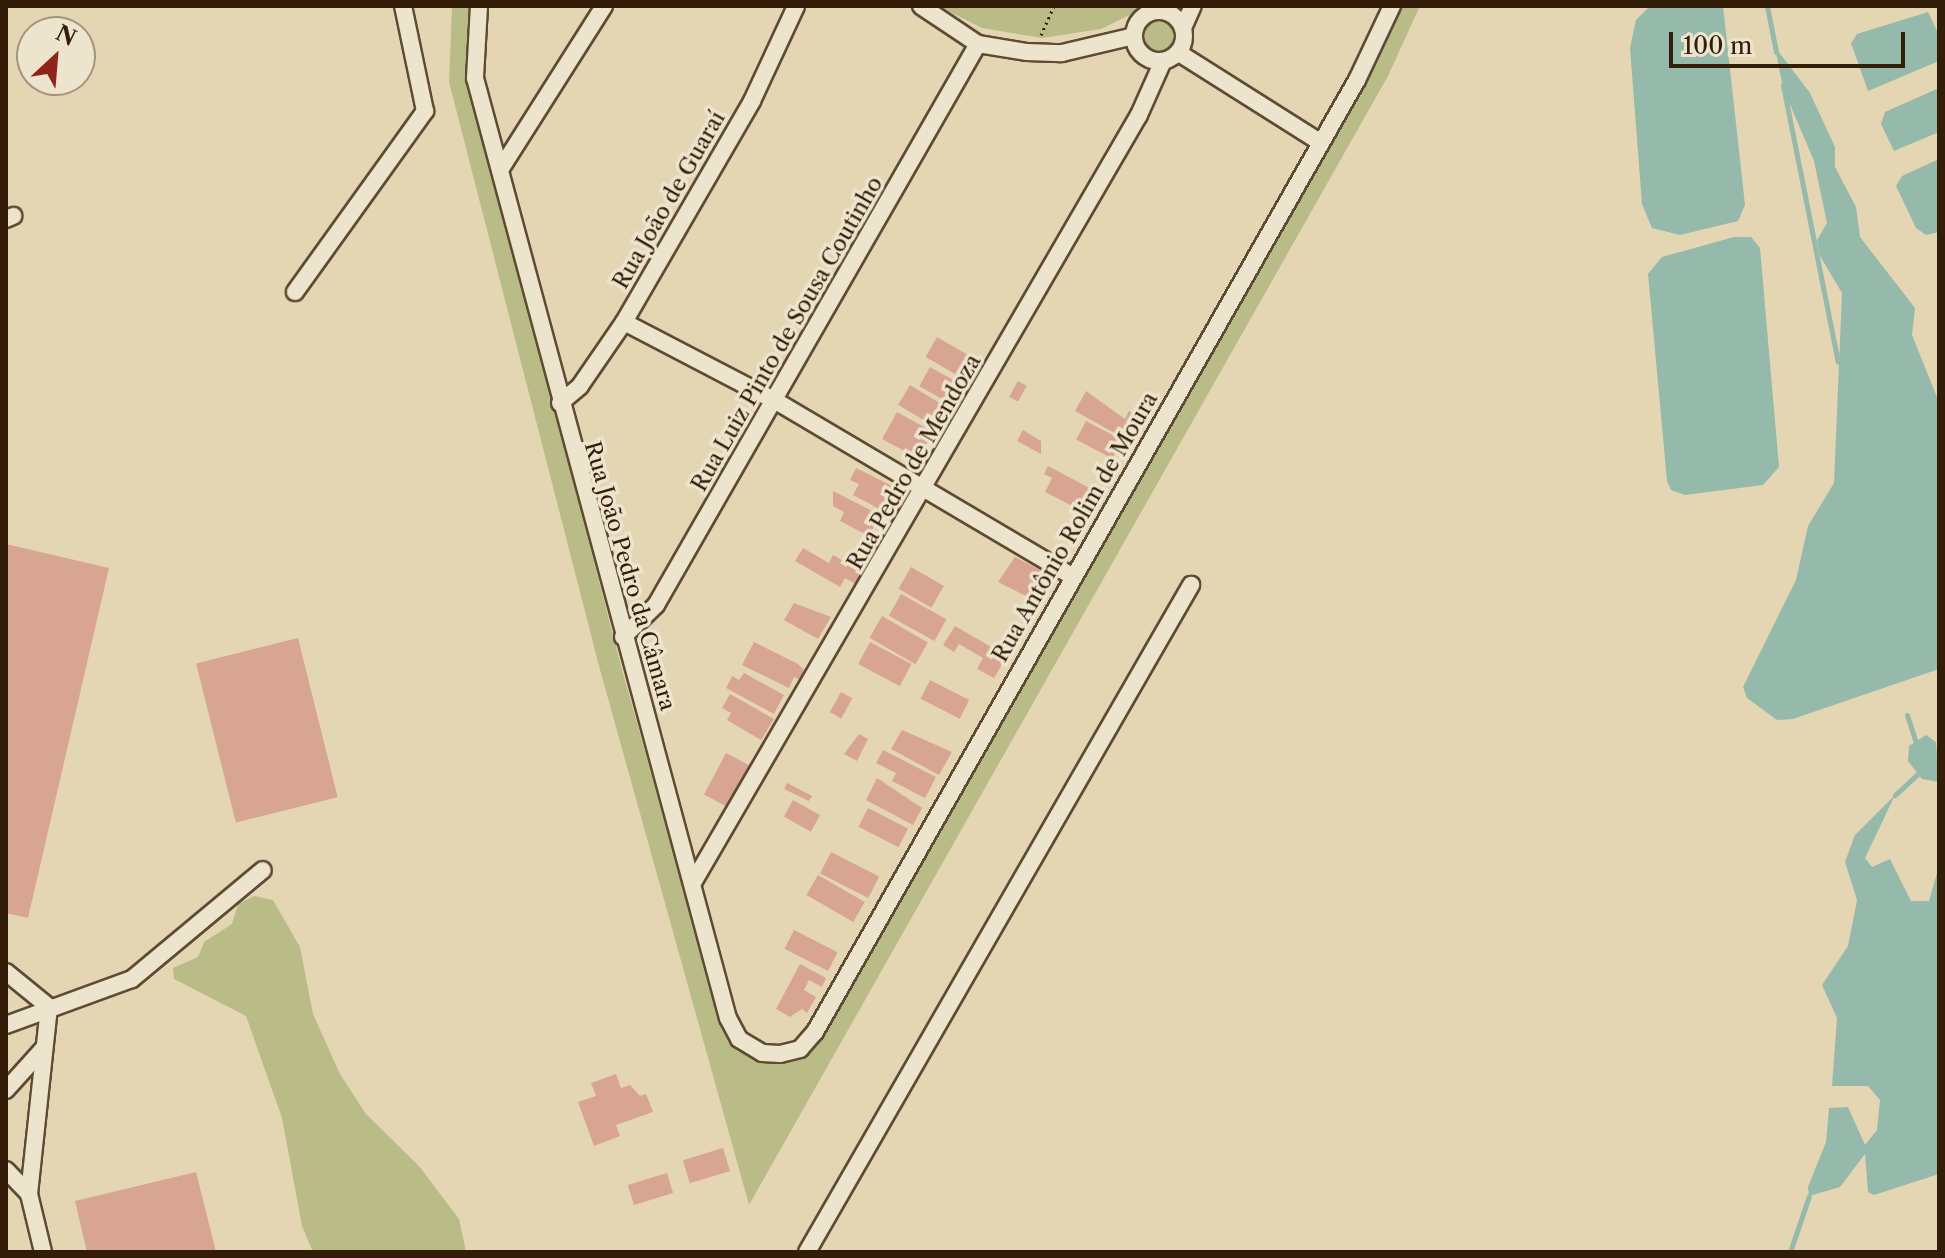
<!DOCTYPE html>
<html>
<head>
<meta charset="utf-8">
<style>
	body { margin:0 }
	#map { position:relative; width:1945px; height:1258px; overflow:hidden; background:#e4d6b3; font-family:"Libre Caslon Text",serif }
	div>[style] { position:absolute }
	.green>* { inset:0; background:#babc88 }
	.round { border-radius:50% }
	.water>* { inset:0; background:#95b9ab }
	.stream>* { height:5px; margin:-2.5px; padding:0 2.5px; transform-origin:2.5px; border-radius:2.5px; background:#95b9ab }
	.building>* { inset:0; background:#d8a592; transform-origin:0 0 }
	.path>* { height:3px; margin-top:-1.5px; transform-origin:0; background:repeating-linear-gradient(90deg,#331c08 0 2px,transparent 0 6px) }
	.roads { filter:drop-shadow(2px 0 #5f4a33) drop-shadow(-2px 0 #5f4a33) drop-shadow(0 2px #5f4a33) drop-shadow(0 -2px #5f4a33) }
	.minor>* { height:16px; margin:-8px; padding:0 8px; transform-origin:8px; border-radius:8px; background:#ede4ce }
	.minor>.ring { margin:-8px; padding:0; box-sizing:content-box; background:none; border:16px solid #ede4ce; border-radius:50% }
	span { translate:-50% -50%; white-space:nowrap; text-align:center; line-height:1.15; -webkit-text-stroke:7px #ede4ce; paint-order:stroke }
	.street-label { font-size:22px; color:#331c08 }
	.frame { position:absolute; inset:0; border:8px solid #331c08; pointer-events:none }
	.north { position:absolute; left:16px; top:16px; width:80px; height:80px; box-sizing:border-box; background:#ede4ce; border:2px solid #a3947f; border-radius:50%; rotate:26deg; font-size:22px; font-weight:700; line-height:32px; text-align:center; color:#331c08 }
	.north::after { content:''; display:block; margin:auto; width:28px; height:36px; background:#8f2418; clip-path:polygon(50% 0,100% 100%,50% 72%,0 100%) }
	.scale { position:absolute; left:1669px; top:32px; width:236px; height:36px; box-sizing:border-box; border:4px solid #331c08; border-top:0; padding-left:10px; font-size:24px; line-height:28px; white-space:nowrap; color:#331c08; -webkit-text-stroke:6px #ede4ce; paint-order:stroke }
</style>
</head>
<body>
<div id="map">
	<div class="green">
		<i style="clip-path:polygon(452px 6px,470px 6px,470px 82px,621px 666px,723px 1029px,737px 1046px,798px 1054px,1303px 186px,1400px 6px,1420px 6px,1388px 76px,749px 1205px,599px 666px,449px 82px)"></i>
		<i style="clip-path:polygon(938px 6px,1148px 6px,1101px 29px,1042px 38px,982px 28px)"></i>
		<i class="round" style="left:1139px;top:16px;width:40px;height:40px"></i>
		<i style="clip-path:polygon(254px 896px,273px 900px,300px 947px,313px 1014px,340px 1074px,366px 1114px,419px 1166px,459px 1219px,466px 1252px,313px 1252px,302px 1226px,282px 1118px,246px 1016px,174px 979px,173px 968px,198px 957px,204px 942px,232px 924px,238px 904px)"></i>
	</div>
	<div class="water">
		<i style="clip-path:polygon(1650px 6px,1723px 6px,1745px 205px,1738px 221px,1680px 235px,1652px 228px,1642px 204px,1630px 48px,1636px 20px)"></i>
		<i style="clip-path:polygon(1928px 12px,1939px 35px,1939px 61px,1868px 91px,1851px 43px,1857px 34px)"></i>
		<i style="clip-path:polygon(1775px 47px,1810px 93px,1835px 147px,1835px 167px,1856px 207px,1860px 237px,1915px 308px,1912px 335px,1939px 402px,1939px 669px,1793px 719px,1777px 720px,1747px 698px,1743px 687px,1796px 580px,1808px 526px,1834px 483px,1842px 293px,1820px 256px,1817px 240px,1827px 223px,1814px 161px,1783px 88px)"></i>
		<i style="clip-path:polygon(1939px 88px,1939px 132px,1894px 151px,1881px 124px,1885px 112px)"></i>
		<i style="clip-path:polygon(1939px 159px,1939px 232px,1926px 235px,1916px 228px,1896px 186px,1902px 176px)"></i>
		<i style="clip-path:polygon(1734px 237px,1751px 237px,1760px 248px,1779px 467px,1763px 485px,1685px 495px,1671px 490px,1667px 481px,1648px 274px,1662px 257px)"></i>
		<i style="clip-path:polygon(1926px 735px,1936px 742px,1939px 782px,1922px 779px,1908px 761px,1909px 746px)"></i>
		<i style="clip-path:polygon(1895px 795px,1865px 858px,1872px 867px,1890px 859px,1911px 901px,1929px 901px,1939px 866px,1939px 1174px,1874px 1195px,1868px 1192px,1865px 1154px,1840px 1187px,1809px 1196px,1808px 1187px,1826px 1142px,1829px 1108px,1848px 1107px,1865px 1145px,1877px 1130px,1880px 1100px,1868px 1086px,1832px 1086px,1837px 1018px,1822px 985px,1848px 946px,1857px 900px,1845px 862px,1855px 835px)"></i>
	</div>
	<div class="stream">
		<i style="left:1767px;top:6px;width:47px;rotate:78.9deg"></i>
		<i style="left:1783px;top:85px;width:282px;rotate:78.8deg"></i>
		<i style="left:1907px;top:715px;width:32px;rotate:72deg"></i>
		<i style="left:1895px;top:795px;width:34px;rotate:-43deg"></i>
		<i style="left:1790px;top:1252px;width:59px;rotate:-71.3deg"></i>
	</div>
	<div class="building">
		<i style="left:937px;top:337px;width:51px;height:23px;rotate:30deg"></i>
		<i style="left:930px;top:367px;width:37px;height:22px;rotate:29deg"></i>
		<i style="left:1018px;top:381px;width:10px;height:18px;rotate:29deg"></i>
		<i style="left:910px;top:385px;width:45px;height:23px;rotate:31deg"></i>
		<i style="clip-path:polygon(1086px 391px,1125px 419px,1129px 411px,1140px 418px,1127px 440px,1075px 411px)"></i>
		<i style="clip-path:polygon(897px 412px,933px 432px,924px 448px,918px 445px,912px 455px,882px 439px)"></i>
		<i style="left:1086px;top:421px;width:41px;height:21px;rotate:28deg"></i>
		<i style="clip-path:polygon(1023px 430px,1041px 441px,1041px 454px,1017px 441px)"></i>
		<i style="clip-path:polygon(1048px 466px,1097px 492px,1086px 513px,1045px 492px,1052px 478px,1044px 474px)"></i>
		<i style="clip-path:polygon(856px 468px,892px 486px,894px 500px,887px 513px,853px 495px,859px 484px,850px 480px)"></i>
		<i style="clip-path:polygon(833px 491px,880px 515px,869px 536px,840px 521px,844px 512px,833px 506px)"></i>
		<i style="clip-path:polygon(6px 544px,109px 568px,28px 918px,6px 913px)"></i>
		<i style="clip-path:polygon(803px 548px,829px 563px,833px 555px,864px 573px,857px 585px,845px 578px,840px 587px,795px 561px)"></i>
		<i style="clip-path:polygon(1015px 557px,1040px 570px,1037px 576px,1045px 583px,1036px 601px,998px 582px)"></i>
		<i style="left:911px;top:567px;width:38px;height:25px;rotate:30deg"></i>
		<i style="left:901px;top:594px;width:52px;height:25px;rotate:29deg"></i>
		<i style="clip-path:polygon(794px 603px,831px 617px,818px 639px,784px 620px)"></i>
		<i style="left:882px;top:616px;width:53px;height:25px;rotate:30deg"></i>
		<i style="clip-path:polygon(955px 626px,1007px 656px,994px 678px,977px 669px,983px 658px,959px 644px,954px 652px,943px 645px)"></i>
		<i style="left:298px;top:638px;width:164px;height:105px;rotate:76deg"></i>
		<i style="clip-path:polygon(754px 642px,798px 664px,805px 671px,801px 680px,794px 677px,789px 688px,742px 665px)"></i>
		<i style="left:870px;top:642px;width:47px;height:25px;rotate:28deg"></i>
		<i style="clip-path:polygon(744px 673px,784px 695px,774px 714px,726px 688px,732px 676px,739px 680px)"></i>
		<i style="left:930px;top:680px;width:44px;height:21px;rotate:27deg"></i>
		<i style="left:841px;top:692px;width:13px;height:23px;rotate:29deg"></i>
		<i style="clip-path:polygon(730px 694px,774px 719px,761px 740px,727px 720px,731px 713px,722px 708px)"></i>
		<i style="clip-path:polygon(902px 730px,952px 752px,939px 775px,891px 749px)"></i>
		<i style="clip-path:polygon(859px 734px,868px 739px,857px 761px,844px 754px)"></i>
		<i style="clip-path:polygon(883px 750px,936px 777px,925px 798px,892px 781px,896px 773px,876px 763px)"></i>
		<i style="left:726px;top:753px;width:26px;height:47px;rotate:28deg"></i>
		<i style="clip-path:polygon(877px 778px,922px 808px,913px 825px,866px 800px)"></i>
		<i style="clip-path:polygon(787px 783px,812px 796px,809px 801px,784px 789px)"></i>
		<i style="left:793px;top:800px;width:31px;height:19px;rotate:29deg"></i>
		<i style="left:868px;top:808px;width:45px;height:21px;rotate:27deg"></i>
		<i style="left:831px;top:852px;width:54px;height:24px;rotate:27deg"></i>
		<i style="left:818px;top:875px;width:54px;height:23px;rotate:30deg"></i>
		<i style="left:794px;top:930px;width:49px;height:21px;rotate:27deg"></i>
		<i style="clip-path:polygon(800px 964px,826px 978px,822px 987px,809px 980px,804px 990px,816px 997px,807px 1013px,802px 1009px,790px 1017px,776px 1009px)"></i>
		<i style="clip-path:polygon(616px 1074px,621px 1088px,630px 1085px,640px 1096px,646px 1094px,653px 1112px,616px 1125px,620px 1136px,594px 1146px,578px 1102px,596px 1096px,591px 1083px)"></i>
		<i style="left:723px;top:1148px;width:24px;height:42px;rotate:73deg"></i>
		<i style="clip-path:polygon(196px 1172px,216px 1252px,87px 1252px,75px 1201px)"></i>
		<i style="left:667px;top:1173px;width:21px;height:41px;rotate:73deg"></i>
	</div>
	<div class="path">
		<i style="left:1041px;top:35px;width:32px;rotate:-66deg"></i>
	</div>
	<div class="roads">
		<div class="minor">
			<i style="left:479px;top:6px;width:72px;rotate:93.2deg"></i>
			<i style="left:475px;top:78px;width:973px;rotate:74.94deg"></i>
			<i style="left:728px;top:1018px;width:24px;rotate:62deg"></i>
			<i style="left:739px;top:1039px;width:27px;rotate:31deg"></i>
			<i style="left:762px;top:1053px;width:18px;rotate:3deg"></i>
			<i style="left:780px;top:1054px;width:21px;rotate:-14deg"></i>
			<i style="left:800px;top:1049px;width:23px;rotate:-49deg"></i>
			<i style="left:815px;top:1032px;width:1095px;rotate:-60.35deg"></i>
			<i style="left:1357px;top:80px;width:82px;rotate:-64.7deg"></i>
			<i style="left:921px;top:6px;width:69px;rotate:33.7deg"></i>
			<i style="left:978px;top:44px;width:50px;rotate:9.3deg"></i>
			<i style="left:1027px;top:52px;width:35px;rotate:2deg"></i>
			<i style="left:1062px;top:53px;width:74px;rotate:-13.3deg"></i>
			<i class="ring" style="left:1134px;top:11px;width:34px;height:34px"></i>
			<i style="left:1183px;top:28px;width:24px;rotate:-66deg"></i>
			<i style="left:1179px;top:53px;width:167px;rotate:32.3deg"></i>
			<i style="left:500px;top:170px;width:194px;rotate:-57.6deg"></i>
			<i style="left:6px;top:219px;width:8px;rotate:-23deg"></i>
			<i style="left:295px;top:292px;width:223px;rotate:-54.3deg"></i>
			<i style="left:425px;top:111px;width:107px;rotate:-101.8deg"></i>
			<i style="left:624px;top:322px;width:169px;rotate:27.5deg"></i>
			<i style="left:774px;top:400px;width:346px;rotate:30.6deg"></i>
			<i style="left:560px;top:403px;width:26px;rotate:-40deg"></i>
			<i style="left:580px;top:386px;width:78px;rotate:-55.5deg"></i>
			<i style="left:624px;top:322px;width:255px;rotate:-59.9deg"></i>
			<i style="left:752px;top:101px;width:105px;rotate:-65.1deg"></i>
			<i style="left:623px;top:637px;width:46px;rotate:-44.1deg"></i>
			<i style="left:656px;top:605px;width:647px;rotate:-60.15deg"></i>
			<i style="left:694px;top:881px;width:886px;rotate:-59.85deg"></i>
			<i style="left:1139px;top:115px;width:59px;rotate:-66deg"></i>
			<i style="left:6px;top:972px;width:55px;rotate:39.1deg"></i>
			<i style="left:49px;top:1007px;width:188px;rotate:96.1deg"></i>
			<i style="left:6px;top:1025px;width:134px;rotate:-20.1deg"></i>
			<i style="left:132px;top:979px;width:170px;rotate:-39.8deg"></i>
			<i style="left:6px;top:1090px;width:55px;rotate:-47.9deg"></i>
			<i style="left:6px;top:1170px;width:33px;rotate:46deg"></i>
			<i style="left:29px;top:1194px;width:60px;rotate:76.4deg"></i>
			<i style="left:807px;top:1252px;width:770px;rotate:-60.07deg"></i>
		</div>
	</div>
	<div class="street-label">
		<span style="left:669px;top:200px;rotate:-60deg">Rua João de Guaraí</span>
		<span style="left:787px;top:334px;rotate:-60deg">Rua Luiz Pinto de Sousa Coutinho</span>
		<span style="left:914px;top:462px;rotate:-60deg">Rua Pedro de Mendoza</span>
		<span style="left:1075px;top:527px;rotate:-60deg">Rua Antônio Rolim de Moura</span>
		<span style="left:630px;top:576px;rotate:74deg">Rua João Pedro da Câmara</span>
	</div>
	<div class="frame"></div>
	<div class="north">N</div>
	<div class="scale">100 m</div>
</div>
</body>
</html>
